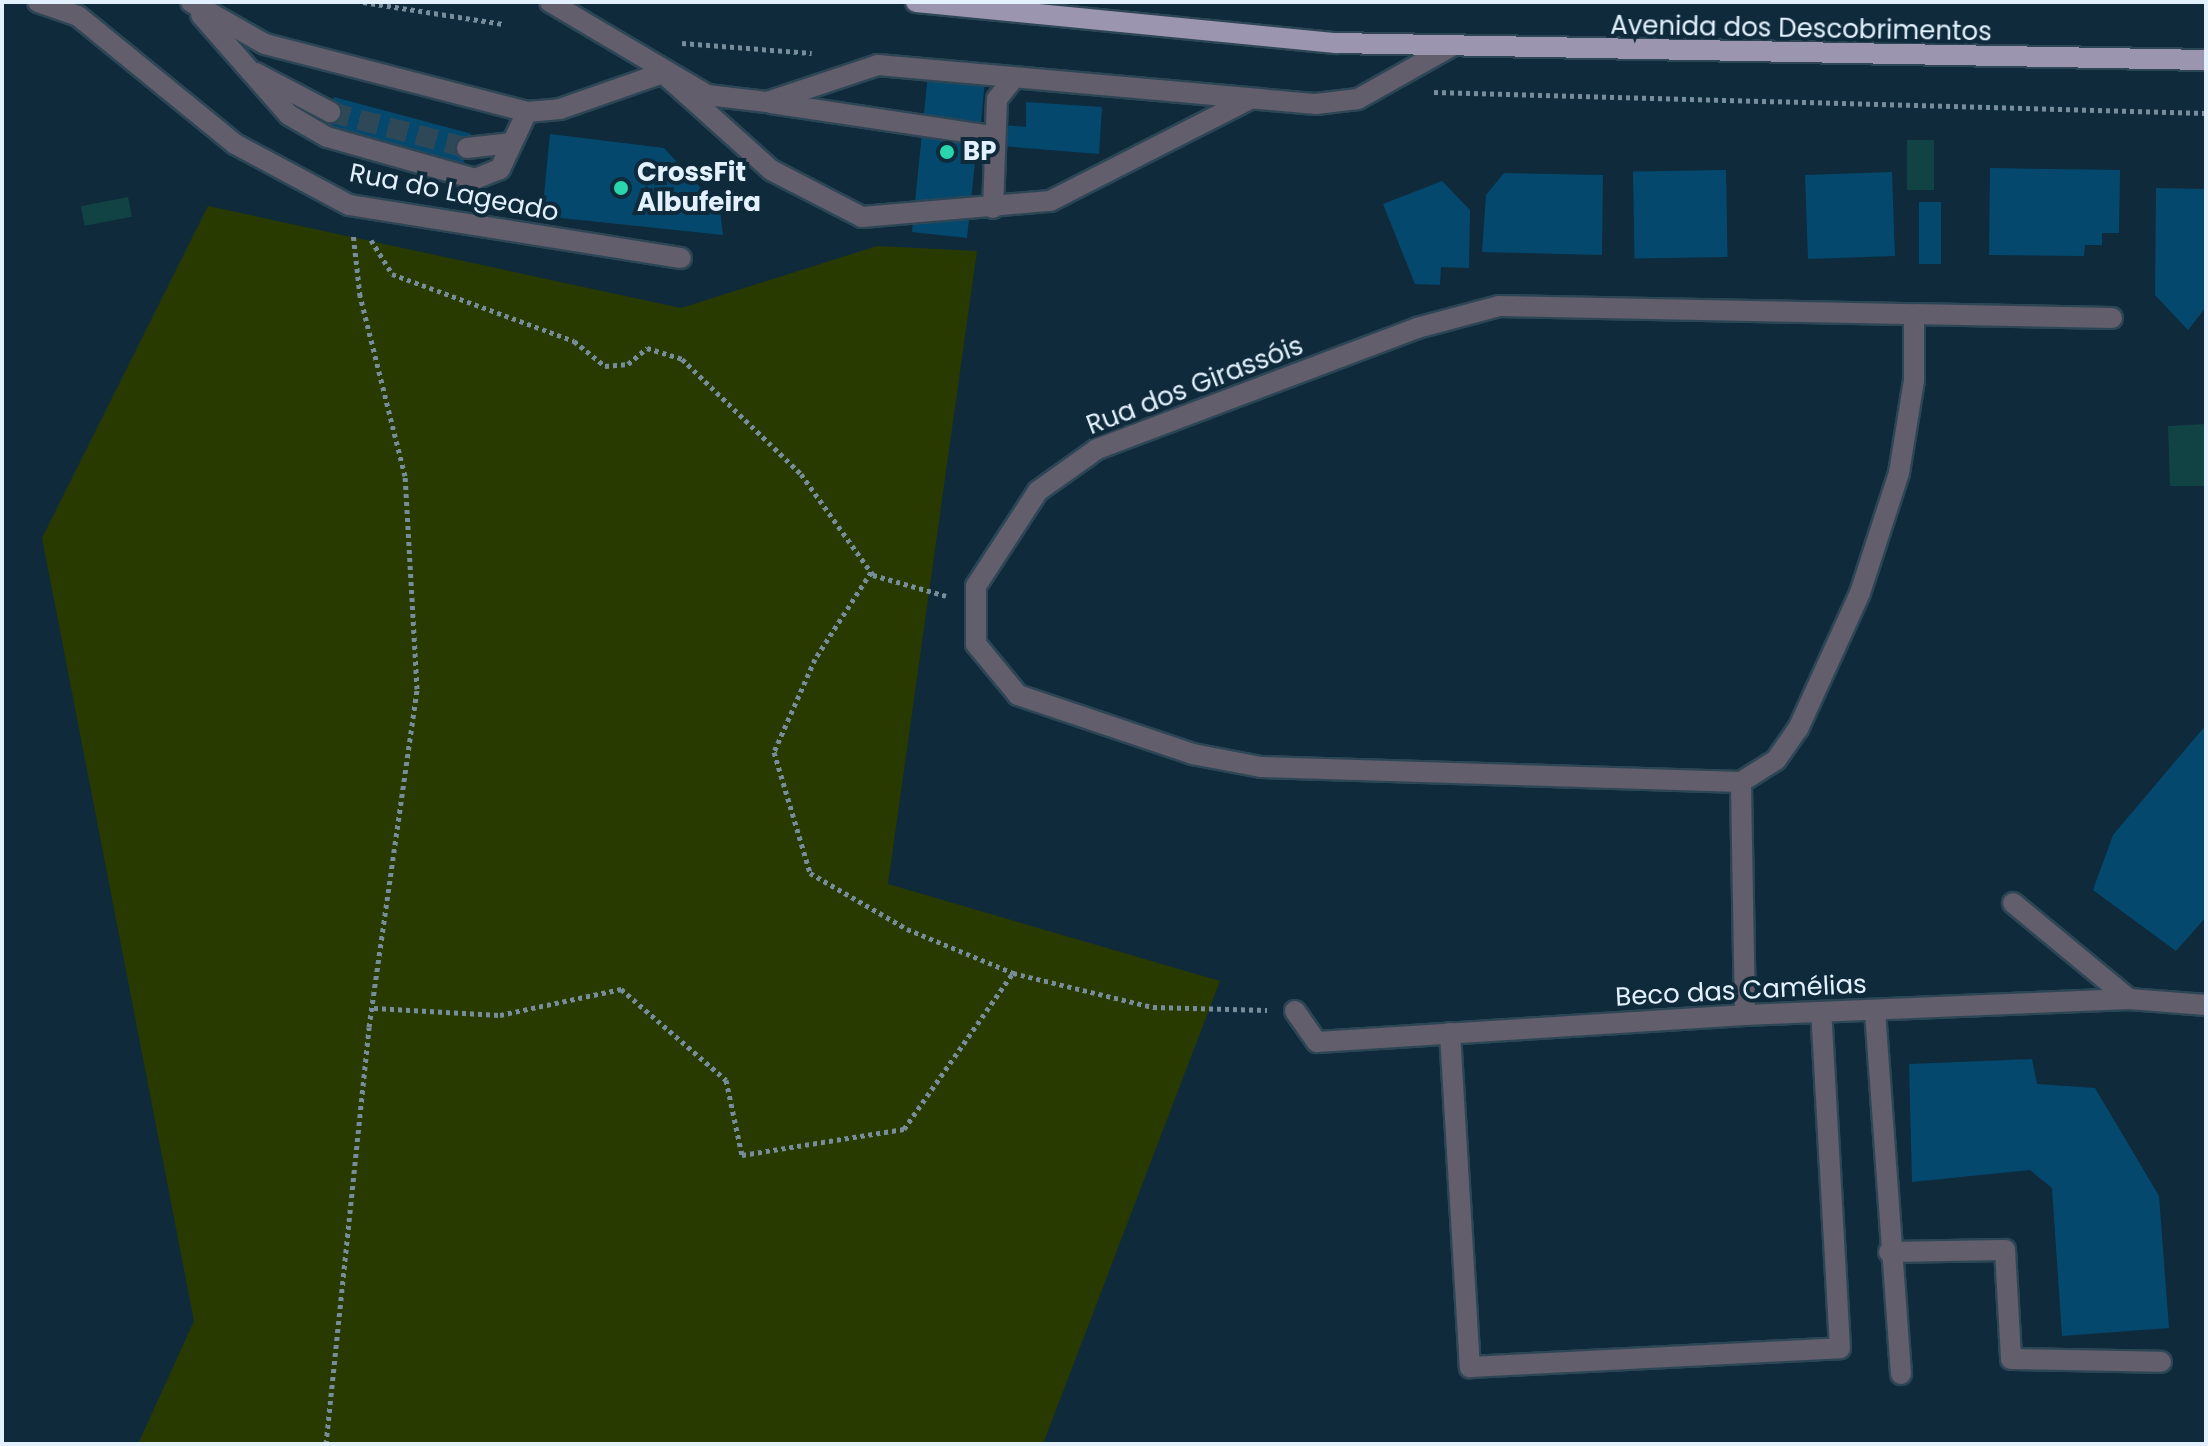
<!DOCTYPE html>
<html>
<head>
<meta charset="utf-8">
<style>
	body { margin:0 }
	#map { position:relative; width:2208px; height:1446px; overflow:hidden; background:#0f2a3b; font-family:Poppins,sans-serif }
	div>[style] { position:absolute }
	.green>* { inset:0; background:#283a00 }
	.water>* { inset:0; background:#114345; transform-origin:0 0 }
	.building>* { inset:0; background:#04496d; transform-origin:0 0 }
	.minor-tunnel>* { height:20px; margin-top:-10px; transform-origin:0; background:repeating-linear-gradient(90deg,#2f4858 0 20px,transparent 0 30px) }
	.path>* { height:5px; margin-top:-2.5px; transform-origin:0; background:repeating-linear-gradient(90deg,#788d9c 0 4px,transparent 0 8px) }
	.roads { filter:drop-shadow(2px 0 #2d4656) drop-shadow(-2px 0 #2d4656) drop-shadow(0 2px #2d4656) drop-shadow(0 -2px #2d4656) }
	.minor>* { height:20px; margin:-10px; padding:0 10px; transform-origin:10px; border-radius:10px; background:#625e6b }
	.major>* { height:20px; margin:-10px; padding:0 10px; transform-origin:10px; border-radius:10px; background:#9c95af }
	.dots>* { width:22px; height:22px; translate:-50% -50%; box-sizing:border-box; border:4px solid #0f2a3b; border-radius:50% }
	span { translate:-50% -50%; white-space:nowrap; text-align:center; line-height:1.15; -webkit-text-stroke:8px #0f2a3b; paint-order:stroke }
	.street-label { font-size:26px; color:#e2f1fd }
	.poi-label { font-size:26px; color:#e2f1fd; font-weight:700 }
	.left { translate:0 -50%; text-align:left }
	.frame { position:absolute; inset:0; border:4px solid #e2f1fd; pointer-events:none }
</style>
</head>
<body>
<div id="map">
	<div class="green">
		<i style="clip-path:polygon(208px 206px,681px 308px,877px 246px,977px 251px,888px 884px,1220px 981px,1043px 1444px,138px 1444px,194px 1321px,42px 538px)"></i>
	</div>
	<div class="water">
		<i style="left:1907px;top:140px;width:27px;height:50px"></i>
		<i style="left:128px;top:197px;width:20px;height:48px;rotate:79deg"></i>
		<i style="clip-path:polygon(2206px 424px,2206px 523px,2205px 523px,2204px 486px,2170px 486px,2168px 426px)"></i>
	</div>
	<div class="building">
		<i style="clip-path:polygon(928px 74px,985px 80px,981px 123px,1026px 127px,1026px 102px,1102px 107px,1099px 154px,977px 144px,967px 238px,912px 232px)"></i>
		<i style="left:334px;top:97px;width:142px;height:32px;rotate:15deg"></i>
		<i style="clip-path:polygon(550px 134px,664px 148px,720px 209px,723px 235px,542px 216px)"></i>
		<i style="clip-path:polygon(1990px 168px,2120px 170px,2119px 233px,2102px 233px,2102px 245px,2085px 245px,2084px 256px,1989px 255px)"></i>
		<i style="left:1726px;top:170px;width:87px;height:93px;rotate:89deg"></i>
		<i style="left:1892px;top:172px;width:84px;height:87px;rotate:88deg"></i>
		<i style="clip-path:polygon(1504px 173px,1603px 175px,1602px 255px,1482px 252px,1486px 195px)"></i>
		<i style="clip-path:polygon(1442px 181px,1470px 210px,1469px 268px,1441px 267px,1440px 285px,1415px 284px,1383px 204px)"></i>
		<i style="clip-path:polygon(2156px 188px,2206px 189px,2206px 307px,2188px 330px,2155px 295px)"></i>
		<i style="left:1919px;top:202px;width:22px;height:62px"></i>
		<i style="clip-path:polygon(2206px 725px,2206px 917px,2176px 951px,2093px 890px,2113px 835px)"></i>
		<i style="clip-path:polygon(2032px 1059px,2037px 1084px,2095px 1088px,2159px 1196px,2169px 1328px,2062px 1336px,2052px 1188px,2030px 1170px,1912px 1182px,1909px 1064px)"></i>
	</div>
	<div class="minor-tunnel">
		<i style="left:330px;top:112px;width:142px;rotate:14.7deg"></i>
	</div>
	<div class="path">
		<i style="left:363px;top:2px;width:142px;rotate:8.9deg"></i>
		<i style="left:682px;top:43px;width:130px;rotate:4.4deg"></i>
		<i style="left:1434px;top:92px;width:772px;rotate:1.56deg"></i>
		<i style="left:371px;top:240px;width:40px;rotate:58deg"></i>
		<i style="left:392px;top:274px;width:194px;rotate:20.2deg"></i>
		<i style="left:574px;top:341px;width:40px;rotate:39deg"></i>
		<i style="left:605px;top:366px;width:23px;rotate:-5deg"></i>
		<i style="left:628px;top:364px;width:25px;rotate:-40deg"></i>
		<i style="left:647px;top:348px;width:37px;rotate:17deg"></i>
		<i style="left:682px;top:359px;width:165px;rotate:44deg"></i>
		<i style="left:801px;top:474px;width:124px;rotate:54.5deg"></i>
		<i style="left:873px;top:575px;width:76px;rotate:16deg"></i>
		<i style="left:871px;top:572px;width:103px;rotate:122.8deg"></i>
		<i style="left:815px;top:659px;width:102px;rotate:113.8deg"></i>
		<i style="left:774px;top:752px;width:126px;rotate:73.4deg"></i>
		<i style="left:810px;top:873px;width:112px;rotate:30deg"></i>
		<i style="left:907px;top:929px;width:115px;rotate:22.5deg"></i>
		<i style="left:374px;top:1008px;width:126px;rotate:3.2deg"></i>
		<i style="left:500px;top:1015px;width:124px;rotate:-12.1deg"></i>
		<i style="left:621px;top:989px;width:139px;rotate:40.9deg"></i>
		<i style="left:726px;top:1080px;width:77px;rotate:78deg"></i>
		<i style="left:742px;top:1155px;width:164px;rotate:-9.1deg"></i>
		<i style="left:904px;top:1129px;width:190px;rotate:-55.1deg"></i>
		<i style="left:1013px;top:973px;width:144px;rotate:13.7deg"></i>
		<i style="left:1153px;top:1007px;width:114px;rotate:1.5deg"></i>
		<i style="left:326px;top:1444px;width:419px;rotate:-84.1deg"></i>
		<i style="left:369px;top:1027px;width:341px;rotate:-81.9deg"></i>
		<i style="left:417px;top:689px;width:213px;rotate:-93.2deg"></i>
		<i style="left:405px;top:476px;width:186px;rotate:-104deg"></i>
		<i style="left:360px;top:296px;width:63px;rotate:-96.3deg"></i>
	</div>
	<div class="roads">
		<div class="minor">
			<i style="left:38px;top:2px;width:42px;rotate:19.3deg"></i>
			<i style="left:78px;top:16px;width:203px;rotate:39.2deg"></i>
			<i style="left:235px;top:144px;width:129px;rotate:28.2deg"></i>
			<i style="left:349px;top:205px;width:336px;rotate:9.1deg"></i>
			<i style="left:191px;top:2px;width:85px;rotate:29.6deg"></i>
			<i style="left:265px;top:44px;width:271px;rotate:14.5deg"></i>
			<i style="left:527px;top:112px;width:33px;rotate:-5deg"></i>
			<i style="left:560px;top:109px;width:109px;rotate:-19.3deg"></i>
			<i style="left:663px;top:73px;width:145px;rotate:41.9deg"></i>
			<i style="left:771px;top:170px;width:102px;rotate:27.3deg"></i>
			<i style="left:862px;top:217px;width:189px;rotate:-4.9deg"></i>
			<i style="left:1050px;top:201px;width:222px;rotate:-27deg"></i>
			<i style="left:550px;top:2px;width:182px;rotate:30.6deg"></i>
			<i style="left:707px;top:95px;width:60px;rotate:6.7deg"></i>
			<i style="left:767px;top:102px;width:117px;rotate:-18.4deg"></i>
			<i style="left:878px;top:65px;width:440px;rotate:5.1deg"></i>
			<i style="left:1316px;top:104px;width:42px;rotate:-6.8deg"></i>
			<i style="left:1358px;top:99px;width:108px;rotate:-29.4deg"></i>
			<i style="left:201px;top:15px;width:133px;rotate:48.7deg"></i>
			<i style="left:289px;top:115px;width:44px;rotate:30.1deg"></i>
			<i style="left:327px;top:137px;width:154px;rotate:15.8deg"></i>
			<i style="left:475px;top:179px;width:27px;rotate:-22deg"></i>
			<i style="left:500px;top:169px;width:63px;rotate:-64.7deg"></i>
			<i style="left:256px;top:73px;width:84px;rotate:27.8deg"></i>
			<i style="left:771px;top:103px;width:224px;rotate:8.5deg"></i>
			<i style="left:467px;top:148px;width:45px;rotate:-6.3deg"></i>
			<i style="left:993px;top:208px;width:109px;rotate:-87.9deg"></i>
			<i style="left:997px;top:99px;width:26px;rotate:-51deg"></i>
			<i style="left:1741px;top:782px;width:480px;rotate:-178.2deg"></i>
			<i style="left:1261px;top:767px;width:69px;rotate:-169.2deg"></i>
			<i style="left:1193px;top:754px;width:185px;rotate:-161.4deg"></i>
			<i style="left:1018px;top:695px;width:66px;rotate:-129.5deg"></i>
			<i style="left:976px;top:644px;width:58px;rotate:-90deg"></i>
			<i style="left:976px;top:586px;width:113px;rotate:-56.9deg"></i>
			<i style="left:1038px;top:491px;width:72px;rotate:-35.4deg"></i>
			<i style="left:1097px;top:449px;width:342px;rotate:-20.7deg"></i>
			<i style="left:1417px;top:328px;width:85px;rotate:-15deg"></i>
			<i style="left:1499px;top:306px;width:613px;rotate:1.12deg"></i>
			<i style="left:2013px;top:903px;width:151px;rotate:39.6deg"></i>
			<i style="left:1295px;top:1011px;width:38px;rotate:55deg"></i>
			<i style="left:1317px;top:1042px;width:429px;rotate:-3.6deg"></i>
			<i style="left:1745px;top:1015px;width:384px;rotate:-2.4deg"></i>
			<i style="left:2129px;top:999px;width:77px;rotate:4.5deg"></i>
			<i style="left:1875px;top:1011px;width:364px;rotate:85.9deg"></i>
			<i style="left:1745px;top:1015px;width:233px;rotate:-91deg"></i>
			<i style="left:1741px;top:782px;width:41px;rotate:-32.2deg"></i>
			<i style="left:1776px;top:760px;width:38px;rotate:-55deg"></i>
			<i style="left:1798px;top:729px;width:149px;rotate:-65.5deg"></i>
			<i style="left:1860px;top:593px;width:126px;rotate:-72deg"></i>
			<i style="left:1899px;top:473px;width:94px;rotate:-80.8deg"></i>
			<i style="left:1914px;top:380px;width:64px;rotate:-90deg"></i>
			<i style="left:1450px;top:1033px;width:335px;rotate:86.6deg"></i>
			<i style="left:1470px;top:1367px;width:370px;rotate:-2.9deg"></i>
			<i style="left:1840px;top:1348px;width:336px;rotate:-93.2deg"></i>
			<i style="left:1889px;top:1252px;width:116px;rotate:-1deg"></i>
			<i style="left:2005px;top:1250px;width:109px;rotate:86.8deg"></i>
			<i style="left:2011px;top:1359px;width:150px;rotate:1.1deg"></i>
		</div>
		<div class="major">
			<i style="left:916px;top:2px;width:422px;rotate:5.6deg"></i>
			<i style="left:1336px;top:43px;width:870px;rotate:1.12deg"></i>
		</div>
	</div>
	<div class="dots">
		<i style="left:947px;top:152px;background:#2ad5ac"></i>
		<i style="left:621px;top:188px;background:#2ad5ac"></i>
	</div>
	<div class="street-label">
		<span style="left:1801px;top:29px;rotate:1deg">Avenida dos Descobrimentos</span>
		<span style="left:454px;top:193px;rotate:11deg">Rua do Lageado</span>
		<span style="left:1195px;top:386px;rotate:-21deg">Rua dos Girassóis</span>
		<span style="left:1741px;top:991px;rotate:-3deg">Beco das Camélias</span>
	</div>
	<div class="poi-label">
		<span class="left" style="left:963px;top:152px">BP</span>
		<span class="left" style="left:637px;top:188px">CrossFit<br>Albufeira</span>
	</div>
	<div class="frame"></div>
</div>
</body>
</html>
